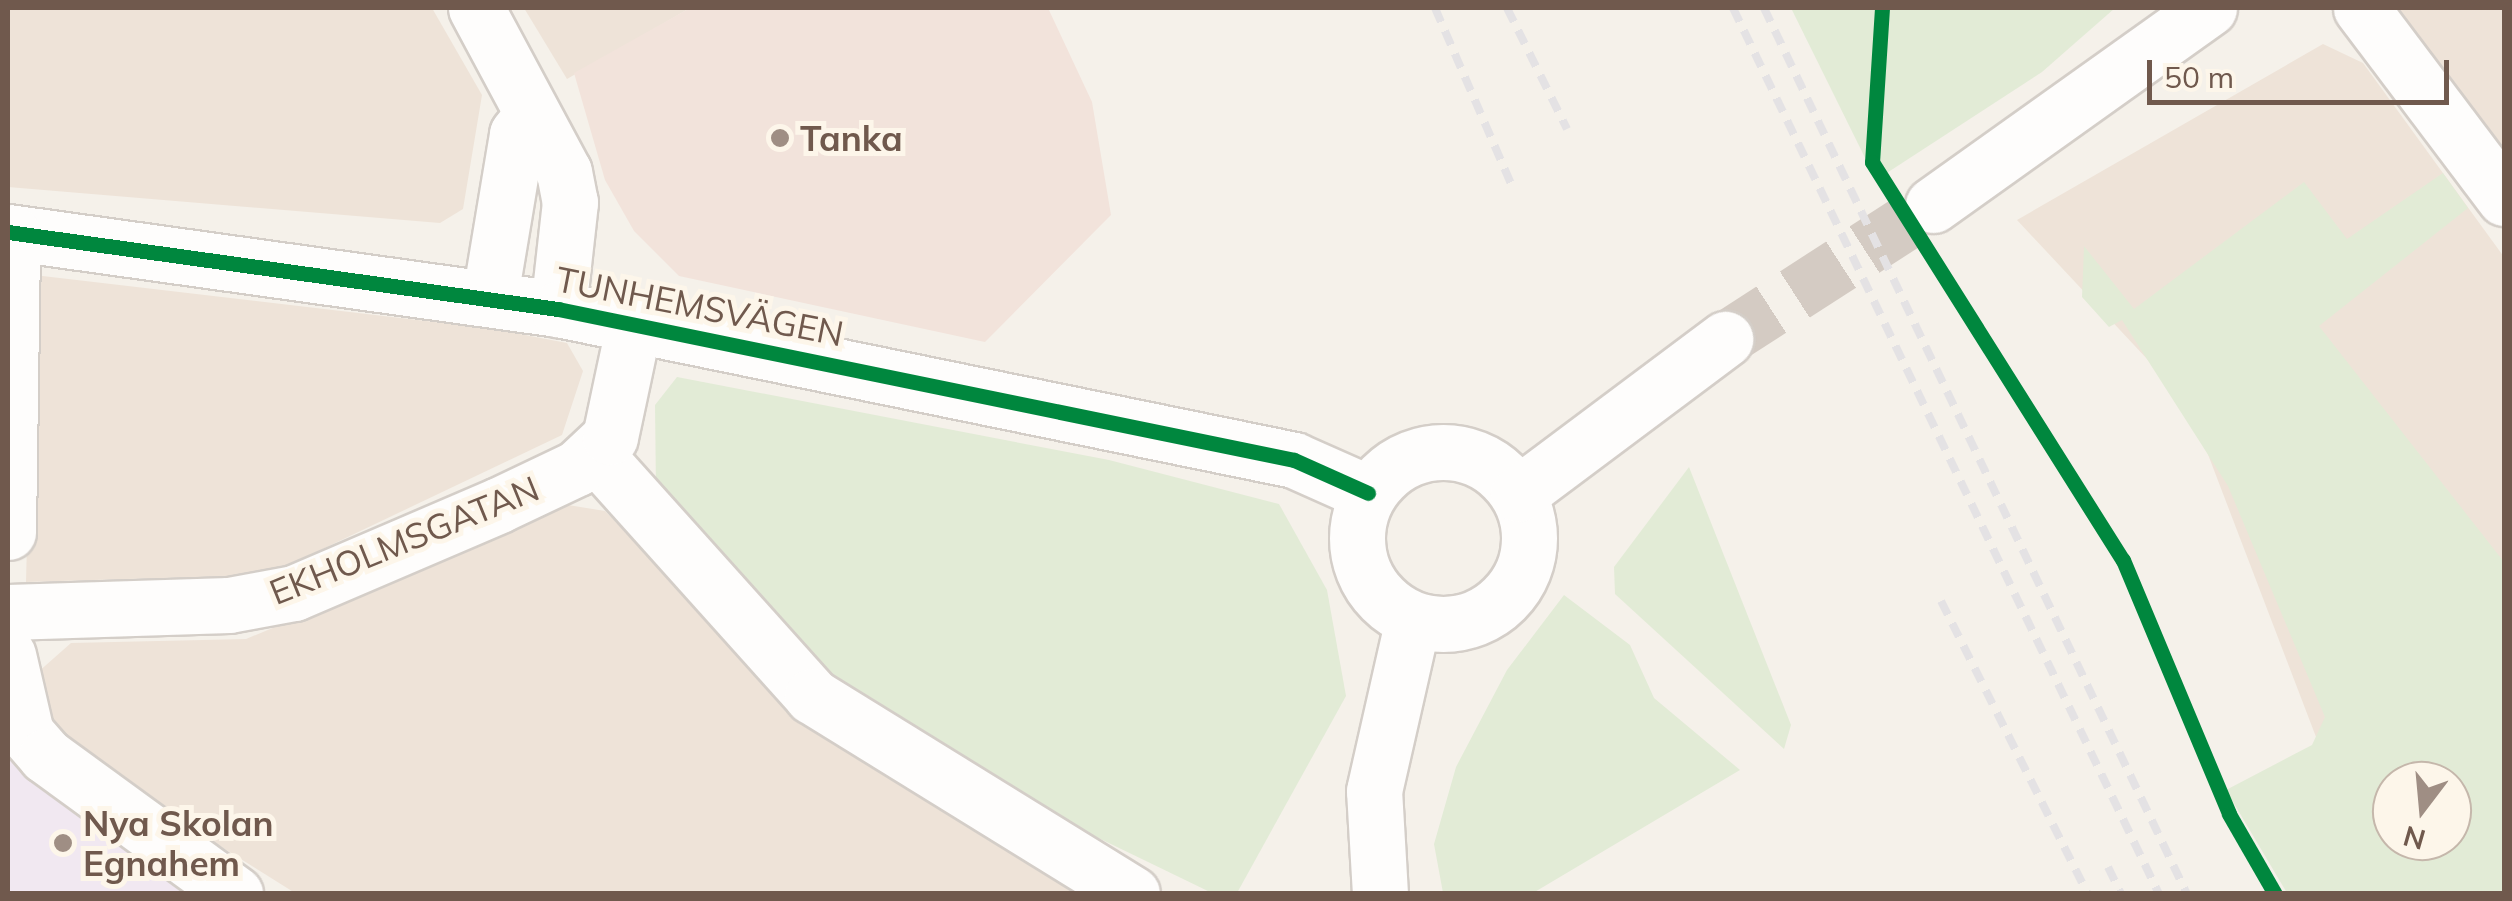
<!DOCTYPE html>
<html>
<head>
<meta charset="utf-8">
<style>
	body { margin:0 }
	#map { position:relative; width:2512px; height:901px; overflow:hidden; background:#f5f1ea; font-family:Mulish,sans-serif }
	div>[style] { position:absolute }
	.residential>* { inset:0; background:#eee3d8 }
	.commercial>* { inset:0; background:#f2e3db }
	.education>* { inset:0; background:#f1e8f1 }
	.green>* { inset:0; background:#e2ebd6 }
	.minor-tunnel>* { height:55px; margin-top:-27.5px; transform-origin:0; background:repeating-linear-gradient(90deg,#d4cbc3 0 55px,transparent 0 83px) }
	.roads { filter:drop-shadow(2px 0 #d4cec8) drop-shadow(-2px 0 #d4cec8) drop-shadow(0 2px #d4cec8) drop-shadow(0 -2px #d4cec8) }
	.minor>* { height:55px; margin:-27.5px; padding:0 27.5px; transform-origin:27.5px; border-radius:27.5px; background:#fefdfc }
	.minor>.ring { margin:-27.5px; padding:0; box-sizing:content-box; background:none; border:55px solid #fefdfc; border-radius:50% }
	.rail>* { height:8px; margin-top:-4px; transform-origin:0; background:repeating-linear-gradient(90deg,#e4e2e4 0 15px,transparent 0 25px) }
	.cycleway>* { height:15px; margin:-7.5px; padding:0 7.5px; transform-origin:7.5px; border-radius:7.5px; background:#00873e }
	.dots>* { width:28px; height:28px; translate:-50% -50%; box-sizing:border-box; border:5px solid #fdf6ea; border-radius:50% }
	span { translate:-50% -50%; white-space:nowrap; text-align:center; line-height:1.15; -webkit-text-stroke:10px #fdf6ea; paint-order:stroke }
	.poi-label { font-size:35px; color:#70594d; font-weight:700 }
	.left { translate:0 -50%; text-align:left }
	.street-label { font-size:35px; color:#70594d }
	.frame { position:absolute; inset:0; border:10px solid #70594d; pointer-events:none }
	.north { position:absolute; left:2372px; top:761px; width:100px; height:100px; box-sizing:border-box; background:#fdf6ea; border:2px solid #c5b7ab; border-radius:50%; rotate:196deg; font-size:28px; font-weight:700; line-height:40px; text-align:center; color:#70594d }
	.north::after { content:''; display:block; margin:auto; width:35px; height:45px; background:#9f8e84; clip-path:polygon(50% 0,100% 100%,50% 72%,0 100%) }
	.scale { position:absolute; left:2147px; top:60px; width:302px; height:45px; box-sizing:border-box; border:5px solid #70594d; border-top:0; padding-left:12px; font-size:30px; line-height:35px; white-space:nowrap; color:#70594d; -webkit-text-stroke:8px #fdf6ea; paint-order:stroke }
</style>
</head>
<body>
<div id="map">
	<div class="residential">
		<i style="clip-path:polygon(8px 8px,432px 8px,482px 95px,463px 209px,440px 223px,8px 187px)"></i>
		<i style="clip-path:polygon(524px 8px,690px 8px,567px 79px)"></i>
		<i style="clip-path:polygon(2395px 8px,2504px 8px,2504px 162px)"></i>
		<i style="clip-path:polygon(evenodd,2323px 44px,2363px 63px,2504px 257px,2504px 859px,2411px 893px,2321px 750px,2204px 444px,2163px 376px,2017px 220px,2323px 44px,2392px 781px,2452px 781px,2452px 841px,2392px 841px,2392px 781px)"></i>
		<i style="clip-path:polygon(34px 275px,494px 329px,567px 343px,583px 371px,562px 435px,268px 575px,26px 582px)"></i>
		<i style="clip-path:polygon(568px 505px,605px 511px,800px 713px,1012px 838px,1075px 893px,295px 893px,124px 786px,41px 718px,37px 673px,71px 643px,246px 639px)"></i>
	</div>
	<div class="commercial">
		<i style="clip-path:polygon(690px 8px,1048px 8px,1092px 102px,1111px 215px,985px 342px,679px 276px,634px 231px,605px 180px,574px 73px)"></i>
	</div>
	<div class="education">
		<i style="clip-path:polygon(8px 745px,51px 793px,186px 893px,8px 893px)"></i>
	</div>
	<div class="green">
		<i style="clip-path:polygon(1791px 8px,2115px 8px,2042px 72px,1876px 180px)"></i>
		<i style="clip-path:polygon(evenodd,2443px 173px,2468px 208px,2319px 326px,2504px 562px,2504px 893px,2287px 893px,2226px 790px,2312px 745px,2325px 717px,2228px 486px,2122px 320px,2109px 327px,2082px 297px,2084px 246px,2134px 309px,2304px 182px,2347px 239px,2443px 173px,2452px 781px,2452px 841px,2392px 841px,2392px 781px,2452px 781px)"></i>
		<i style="clip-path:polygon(677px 377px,1109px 460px,1279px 504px,1327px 590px,1346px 696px,1237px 893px,1212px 893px,1049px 814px,829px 686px,656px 490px,655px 405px)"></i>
		<i style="clip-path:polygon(1689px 467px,1791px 725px,1784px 749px,1615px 594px,1614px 567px)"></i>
		<i style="clip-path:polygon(1564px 595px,1630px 645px,1654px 698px,1740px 770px,1533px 893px,1443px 893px,1434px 844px,1456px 767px,1507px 670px)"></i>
	</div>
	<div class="minor-tunnel">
		<i style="left:1725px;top:339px;width:247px;rotate:-32.8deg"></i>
	</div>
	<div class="roads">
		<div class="minor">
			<i style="left:476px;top:8px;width:186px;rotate:61.8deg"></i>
			<i style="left:564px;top:172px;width:31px;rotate:79deg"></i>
			<i style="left:570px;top:202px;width:108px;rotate:96.4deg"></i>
			<i style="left:2361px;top:8px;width:238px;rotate:53deg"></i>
			<i style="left:1933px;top:205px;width:339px;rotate:-35.5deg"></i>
			<i style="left:8px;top:232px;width:555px;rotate:7.97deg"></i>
			<i style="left:558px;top:309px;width:751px;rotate:11.59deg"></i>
			<i style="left:1294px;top:460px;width:81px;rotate:24deg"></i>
			<i style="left:490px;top:296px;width:164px;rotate:-80.5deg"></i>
			<i style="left:517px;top:134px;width:23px;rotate:-52deg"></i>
			<i class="ring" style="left:1357px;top:452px;width:117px;height:117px"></i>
			<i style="left:596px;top:455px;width:324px;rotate:48.1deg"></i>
			<i style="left:812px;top:696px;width:376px;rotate:31.7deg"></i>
			<i style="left:1518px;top:494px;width:259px;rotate:-36.8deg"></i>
			<i style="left:8px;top:532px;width:299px;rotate:-89.2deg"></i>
			<i style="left:8px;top:612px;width:221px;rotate:-1.8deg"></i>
			<i style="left:229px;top:605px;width:66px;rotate:-10.5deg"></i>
			<i style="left:294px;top:593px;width:223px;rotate:-23.2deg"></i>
			<i style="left:499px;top:505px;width:86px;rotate:-25.4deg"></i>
			<i style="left:577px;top:468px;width:45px;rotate:-43.2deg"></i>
			<i style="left:610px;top:437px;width:116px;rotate:-78deg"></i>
			<i style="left:8px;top:655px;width:80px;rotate:77deg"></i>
			<i style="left:26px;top:733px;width:30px;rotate:49deg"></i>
			<i style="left:46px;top:756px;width:234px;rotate:36.1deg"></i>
			<i style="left:1380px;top:894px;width:103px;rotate:-93.3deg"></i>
			<i style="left:1374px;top:791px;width:176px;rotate:-77.2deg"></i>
		</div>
	</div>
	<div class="rail">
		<i style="left:1435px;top:8px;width:194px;rotate:66.6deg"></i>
		<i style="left:1507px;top:8px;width:135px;rotate:63.6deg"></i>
		<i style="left:1733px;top:8px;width:983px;rotate:64.32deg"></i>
		<i style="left:1764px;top:8px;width:982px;rotate:64.48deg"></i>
		<i style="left:1941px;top:601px;width:328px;rotate:63.4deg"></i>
		<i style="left:2108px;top:867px;width:30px;rotate:64deg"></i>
	</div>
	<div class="cycleway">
		<i style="left:1882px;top:8px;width:154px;rotate:93.7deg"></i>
		<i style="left:1872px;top:162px;width:471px;rotate:57.8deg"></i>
		<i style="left:2123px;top:560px;width:275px;rotate:67.3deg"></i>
		<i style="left:2229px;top:814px;width:92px;rotate:60.1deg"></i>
		<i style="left:8px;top:232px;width:555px;rotate:7.97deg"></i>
		<i style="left:558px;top:309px;width:751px;rotate:11.59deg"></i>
		<i style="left:1294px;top:460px;width:81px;rotate:24deg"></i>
	</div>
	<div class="dots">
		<i style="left:780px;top:138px;background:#9f8e84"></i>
		<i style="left:63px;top:843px;background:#9f8e84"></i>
	</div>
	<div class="poi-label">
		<span class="left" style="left:800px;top:138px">Tanka</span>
		<span class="left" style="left:83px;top:843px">Nya Skolan<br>Egnahem</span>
	</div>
	<div class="street-label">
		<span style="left:700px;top:306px;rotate:11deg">TUNHEMSVÄGEN</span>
		<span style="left:404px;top:540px;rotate:-22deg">EKHOLMSGATAN</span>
	</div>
	<div class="frame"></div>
	<div class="north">N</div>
	<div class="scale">50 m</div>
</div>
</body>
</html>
